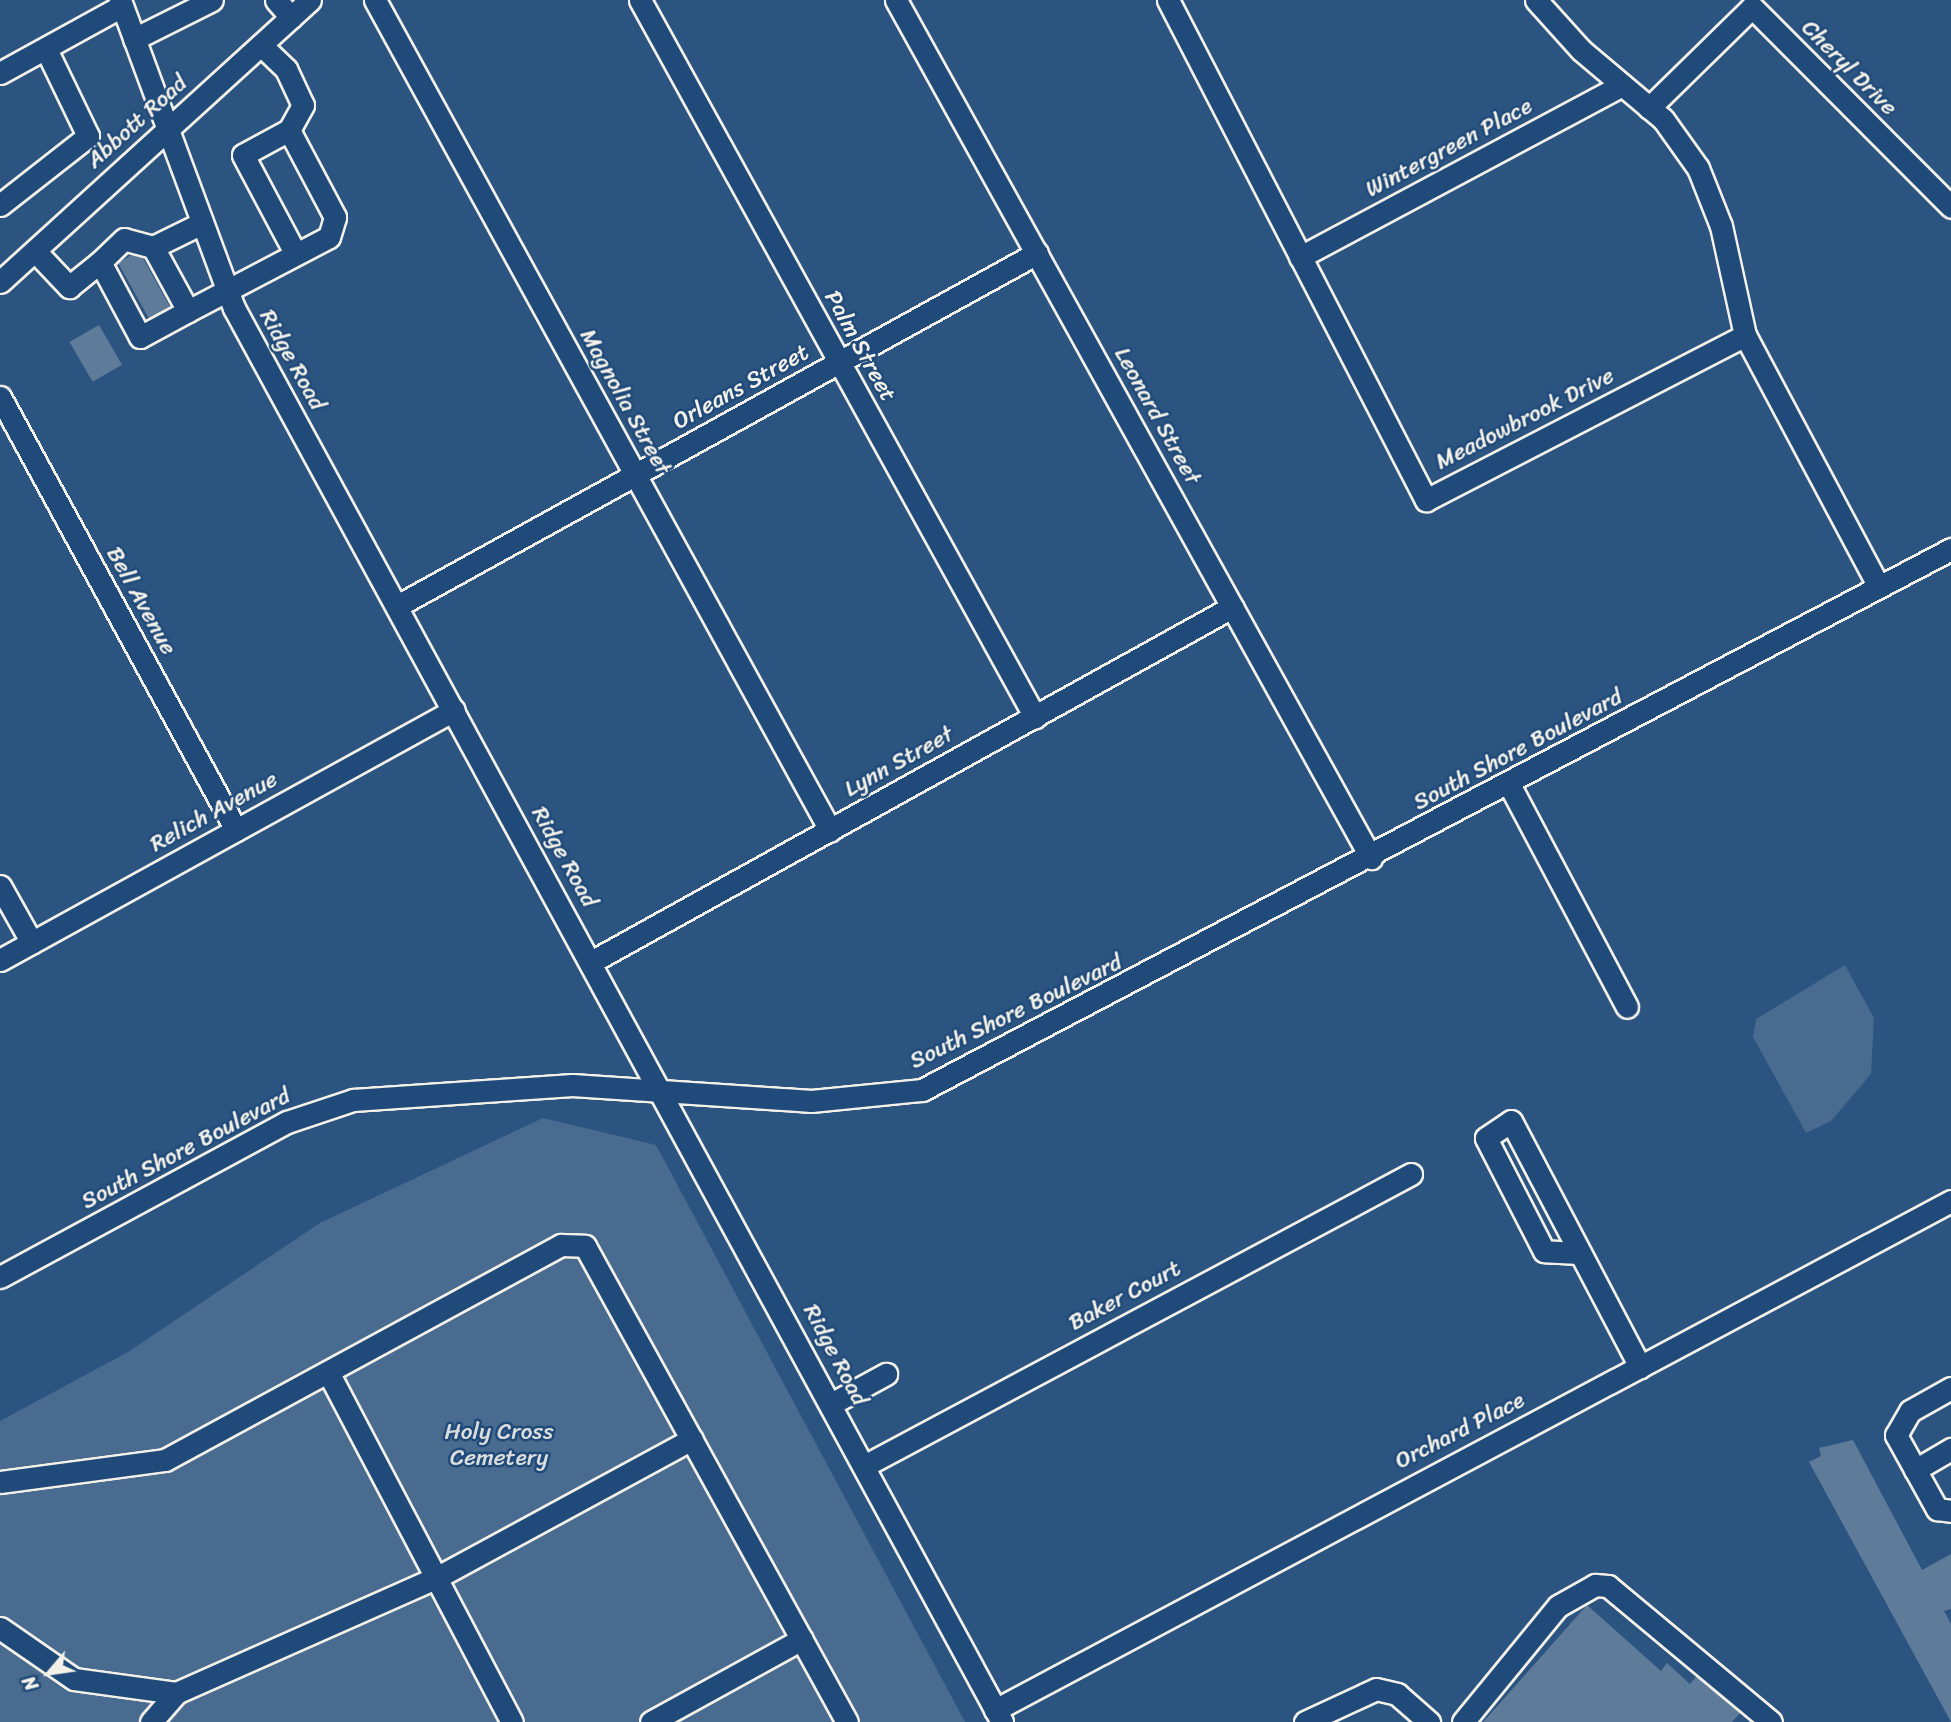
<!DOCTYPE html>
<html>
<head>
<meta charset="utf-8">
<style>
	body { margin:0 }
	#map { position:relative; width:1951px; height:1722px; overflow:hidden; background:#2c5481; font-family:Sriracha,sans-serif }
	div>[style] { position:absolute }
	.green>* { inset:0; background:#496b90 }
	.building>* { inset:0; background:#5e7b9a; transform-origin:0 0 }
	.roads { filter:drop-shadow(2px 0 #f4f1e8) drop-shadow(-2px 0 #f4f1e8) drop-shadow(0 2px #f4f1e8) drop-shadow(0 -2px #f4f1e8) }
	.minor>* { height:21px; margin:-10.5px; padding:0 10.5px; transform-origin:10.5px; border-radius:10.5px; background:#1f4a7a }
	span { translate:-50% -50%; white-space:nowrap; text-align:center; line-height:1.15; -webkit-text-stroke:5px #1f4a7a; paint-order:stroke }
	.street-label { font-size:23px; color:#f4f1e8 }
	.park-label { font-size:23px; color:#dadddb }
	.north { position:absolute; left:14px; top:1638px; width:70px; height:70px; -webkit-text-stroke:5px #1f4a7a; paint-order:stroke; rotate:241deg; font-size:19px; font-weight:700; line-height:28px; text-align:center; color:#f4f1e8 }
	.north::after { content:''; display:block; margin:auto; width:24px; height:32px; background:#f4f1e8; clip-path:polygon(50% 0,100% 100%,50% 72%,0 100%) }
</style>
</head>
<body>
<div id="map">
	<div class="green">
		<i style="clip-path:polygon(1845px 965px,1874px 1018px,1871px 1074px,1831px 1121px,1806px 1133px,1753px 1037px,1756px 1019px)"></i>
		<i style="clip-path:polygon(543px 1118px,656px 1145px,965px 1722px,0 1722px,0 1421px,128px 1352px,320px 1223px)"></i>
	</div>
	<div class="building">
		<i style="left:139px;top:251px;width:71px;height:24px;rotate:61deg"></i>
		<i style="left:99px;top:325px;width:46px;height:34px;rotate:60deg"></i>
		<i style="clip-path:polygon(1853px 1440px,1922px 1570px,1951px 1554px,1951px 1609px,1944px 1611px,1951px 1624px,1951px 1722px,1809px 1462px,1821px 1456px,1819px 1448px)"></i>
		<i style="clip-path:polygon(1587px 1605px,1661px 1671px,1667px 1663px,1690px 1684px,1699px 1673px,1742px 1711px,1732px 1722px,1483px 1722px)"></i>
	</div>
	<div class="roads">
		<div class="minor">
			<i style="left:120px;top:0;width:328px;rotate:69.7deg"></i>
			<i style="left:234px;top:308px;width:1609px;rotate:61.49deg"></i>
			<i style="left:276px;top:0;width:23px;rotate:49deg"></i>
			<i style="left:375px;top:0;width:947px;rotate:61.27deg"></i>
			<i style="left:640px;top:0;width:819px;rotate:61.15deg"></i>
			<i style="left:896px;top:0;width:981px;rotate:61.03deg"></i>
			<i style="left:1168px;top:0;width:563px;rotate:62.71deg"></i>
			<i style="left:1426px;top:500px;width:359px;rotate:-27.3deg"></i>
			<i style="left:1536px;top:0;width:67px;rotate:48deg"></i>
			<i style="left:1581px;top:50px;width:107px;rotate:40.1deg"></i>
			<i style="left:1663px;top:119px;width:60px;rotate:54.5deg"></i>
			<i style="left:1698px;top:168px;width:62px;rotate:68.4deg"></i>
			<i style="left:1721px;top:226px;width:112px;rotate:77.6deg"></i>
			<i style="left:1745px;top:335px;width:285px;rotate:62deg"></i>
			<i style="left:134px;top:39px;width:87px;rotate:-26.6deg"></i>
			<i style="left:261px;top:45px;width:35px;rotate:44deg"></i>
			<i style="left:286px;top:69px;width:40px;rotate:65deg"></i>
			<i style="left:303px;top:105px;width:29px;rotate:119deg"></i>
			<i style="left:289px;top:130px;width:52px;rotate:151.5deg"></i>
			<i style="left:243px;top:155px;width:111px;rotate:62deg"></i>
			<i style="left:0;top:73px;width:139px;rotate:-28.8deg"></i>
			<i style="left:1649px;top:108px;width:144px;rotate:-44.4deg"></i>
			<i style="left:1752px;top:7px;width:282px;rotate:45.1deg"></i>
			<i style="left:0;top:205px;width:112px;rotate:-38.1deg"></i>
			<i style="left:88px;top:136px;width:94px;rotate:-115.8deg"></i>
			<i style="left:202px;top:223px;width:55px;rotate:153.9deg"></i>
			<i style="left:153px;top:247px;width:73px;rotate:61.3deg"></i>
			<i style="left:188px;top:311px;width:159px;rotate:-27.7deg"></i>
			<i style="left:329px;top:237px;width:21px;rotate:-73deg"></i>
			<i style="left:335px;top:217px;width:98px;rotate:-117.9deg"></i>
			<i style="left:153px;top:247px;width:30px;rotate:-165deg"></i>
			<i style="left:124px;top:239px;width:33px;rotate:136deg"></i>
			<i style="left:100px;top:262px;width:85px;rotate:61.9deg"></i>
			<i style="left:140px;top:337px;width:55px;rotate:-28.4deg"></i>
			<i style="left:35px;top:251px;width:50px;rotate:46.6deg"></i>
			<i style="left:69px;top:287px;width:40px;rotate:-39deg"></i>
			<i style="left:1300px;top:257px;width:365px;rotate:-28.1deg"></i>
			<i style="left:0;top:282px;width:419px;rotate:-42.3deg"></i>
			<i style="left:0;top:397px;width:493px;rotate:61.4deg"></i>
			<i style="left:397px;top:606px;width:731px;rotate:-28.88deg"></i>
			<i style="left:1509px;top:784px;width:252px;rotate:62.1deg"></i>
			<i style="left:0;top:886px;width:65px;rotate:60.7deg"></i>
			<i style="left:0;top:960px;width:518px;rotate:-28.84deg"></i>
			<i style="left:591px;top:962px;width:733px;rotate:-28.98deg"></i>
			<i style="left:1579px;top:1253px;width:35px;rotate:-177deg"></i>
			<i style="left:1544px;top:1251px;width:127px;rotate:-117.2deg"></i>
			<i style="left:1486px;top:1138px;width:30px;rotate:-34deg"></i>
			<i style="left:1511px;top:1121px;width:278px;rotate:62.3deg"></i>
			<i style="left:0;top:1277px;width:326px;rotate:-28.4deg"></i>
			<i style="left:287px;top:1122px;width:70px;rotate:-18.4deg"></i>
			<i style="left:353px;top:1100px;width:220px;rotate:-3.9deg"></i>
			<i style="left:572px;top:1085px;width:240px;rotate:3.8deg"></i>
			<i style="left:811px;top:1101px;width:112px;rotate:-5.7deg"></i>
			<i style="left:922px;top:1090px;width:1163px;rotate:-27.73deg"></i>
			<i style="left:328px;top:1372px;width:395px;rotate:62.3deg"></i>
			<i style="left:1951px;top:1388px;width:47px;rotate:150.7deg"></i>
			<i style="left:1910px;top:1411px;width:28px;rotate:120deg"></i>
			<i style="left:1896px;top:1435px;width:85px;rotate:61deg"></i>
			<i style="left:1937px;top:1509px;width:14px;rotate:8deg"></i>
			<i style="left:831px;top:1404px;width:63px;rotate:-28.6deg"></i>
			<i style="left:864px;top:1466px;width:620px;rotate:-28.09deg"></i>
			<i style="left:1915px;top:1470px;width:42px;rotate:-30.3deg"></i>
			<i style="left:0;top:1482px;width:166px;rotate:-7.6deg"></i>
			<i style="left:165px;top:1460px;width:451px;rotate:-28.5deg"></i>
			<i style="left:561px;top:1245px;width:24px;rotate:2deg"></i>
			<i style="left:585px;top:1246px;width:543px;rotate:61.17deg"></i>
			<i style="left:0;top:1628px;width:90px;rotate:34.6deg"></i>
			<i style="left:74px;top:1679px;width:103px;rotate:7.8deg"></i>
			<i style="left:176px;top:1693px;width:284px;rotate:-23.9deg"></i>
			<i style="left:436px;top:1578px;width:291px;rotate:-28.5deg"></i>
			<i style="left:995px;top:1710px;width:1083px;rotate:-28.03deg"></i>
			<i style="left:151px;top:1722px;width:38px;rotate:-49deg"></i>
			<i style="left:651px;top:1722px;width:172px;rotate:-28.8deg"></i>
			<i style="left:1305px;top:1722px;width:78px;rotate:-24.9deg"></i>
			<i style="left:1376px;top:1689px;width:22px;rotate:13deg"></i>
			<i style="left:1397px;top:1694px;width:43px;rotate:41.2deg"></i>
			<i style="left:1463px;top:1722px;width:150px;rotate:-50.7deg"></i>
			<i style="left:1558px;top:1606px;width:43px;rotate:-29.6deg"></i>
			<i style="left:1595px;top:1585px;width:13px;rotate:4deg"></i>
			<i style="left:1608px;top:1586px;width:212px;rotate:39.8deg"></i>
		</div>
	</div>
	<div class="street-label">
		<span style="left:1849px;top:68px;rotate:45deg">Cheryl Drive</span>
		<span style="left:137px;top:122px;rotate:-42deg">Abbott Road</span>
		<span style="left:1449px;top:148px;rotate:-28deg">Wintergreen Place</span>
		<span style="left:860px;top:346px;rotate:61deg">Palm Street</span>
		<span style="left:292px;top:360px;rotate:61deg">Ridge Road</span>
		<span style="left:741px;top:387px;rotate:-29deg">Orleans Street</span>
		<span style="left:625px;top:402px;rotate:61deg">Magnolia Street</span>
		<span style="left:1157px;top:416px;rotate:61deg">Leonard Street</span>
		<span style="left:1525px;top:419px;rotate:-27deg">Meadowbrook Drive</span>
		<span style="left:141px;top:601px;rotate:61deg">Bell Avenue</span>
		<span style="left:1518px;top:750px;rotate:-28deg">South Shore Boulevard</span>
		<span style="left:899px;top:762px;rotate:-29deg">Lynn Street</span>
		<span style="left:214px;top:812px;rotate:-29deg">Relich Avenue</span>
		<span style="left:564px;top:857px;rotate:61deg">Ridge Road</span>
		<span style="left:1016px;top:1012px;rotate:-26deg">South Shore Boulevard</span>
		<span style="left:186px;top:1149px;rotate:-28deg">South Shore Boulevard</span>
		<span style="left:1125px;top:1296px;rotate:-28deg">Baker Court</span>
		<span style="left:835px;top:1355px;rotate:62deg">Ridge Road</span>
		<span style="left:1460px;top:1431px;rotate:-27deg">Orchard Place</span>
	</div>
	<div class="park-label">
		<span style="left:499px;top:1445px">Holy Cross<br>Cemetery</span>
	</div>
	<div class="north">N</div>
</div>
</body>
</html>
